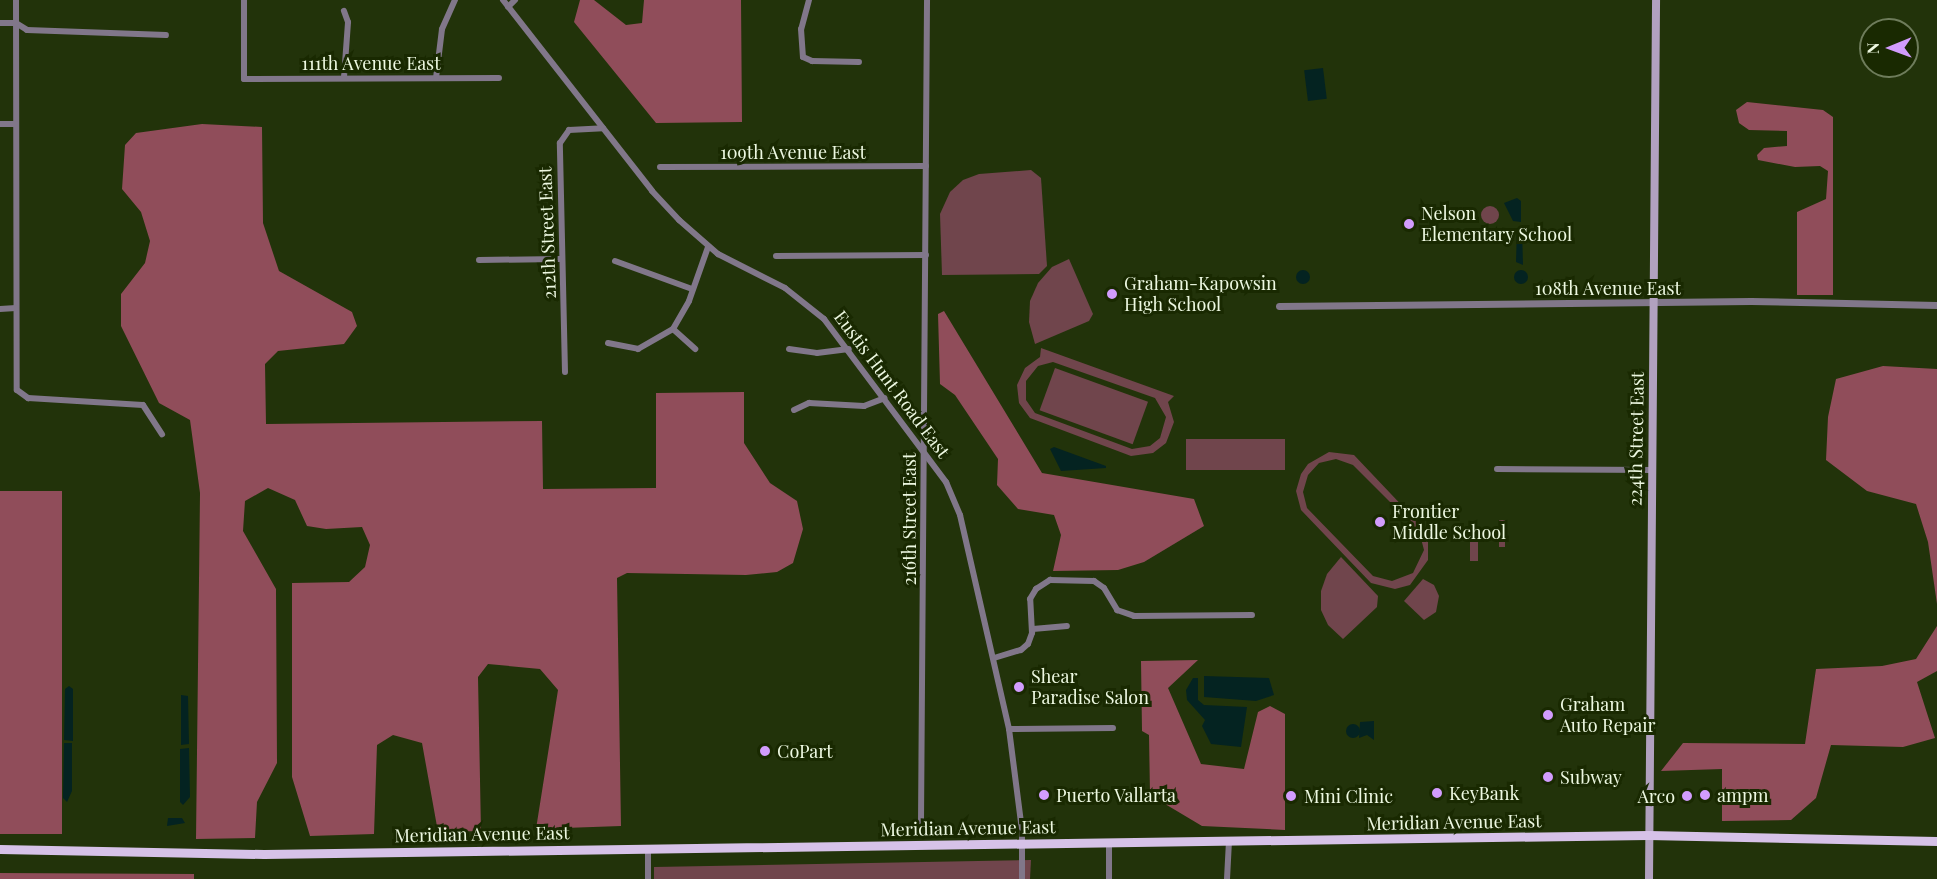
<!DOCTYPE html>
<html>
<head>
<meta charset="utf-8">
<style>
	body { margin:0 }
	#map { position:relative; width:1937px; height:879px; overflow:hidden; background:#22330a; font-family:"Playfair Display",serif }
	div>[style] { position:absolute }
	.green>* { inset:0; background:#70454c; transform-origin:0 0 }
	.round { border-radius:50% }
	.forest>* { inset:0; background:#904d5a; transform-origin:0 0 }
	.water>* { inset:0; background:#042321; transform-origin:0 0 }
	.minor>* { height:6px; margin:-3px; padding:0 3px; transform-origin:3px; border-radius:3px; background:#81778a }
	.tertiary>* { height:7px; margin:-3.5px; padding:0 3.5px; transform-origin:3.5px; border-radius:3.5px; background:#81778a }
	.secondary>* { height:8px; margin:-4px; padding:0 4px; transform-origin:4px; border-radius:4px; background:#b1a1bf }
	.primary>* { height:9px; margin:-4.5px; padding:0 4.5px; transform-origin:4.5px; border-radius:4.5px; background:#d6c2e8 }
	.dots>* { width:16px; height:16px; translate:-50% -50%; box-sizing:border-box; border:3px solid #192901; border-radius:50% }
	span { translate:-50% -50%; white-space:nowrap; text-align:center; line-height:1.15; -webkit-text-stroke:6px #192901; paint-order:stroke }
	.street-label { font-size:18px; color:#edf8e1 }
	.poi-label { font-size:18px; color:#edf8e1 }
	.left { translate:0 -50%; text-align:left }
	.right { translate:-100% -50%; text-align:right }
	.north { position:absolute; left:1859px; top:18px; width:60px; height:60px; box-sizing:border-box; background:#192901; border:2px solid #6e7c5b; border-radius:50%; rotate:269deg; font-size:16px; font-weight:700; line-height:24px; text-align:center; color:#edf8e1 }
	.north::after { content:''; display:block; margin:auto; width:21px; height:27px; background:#d29cfd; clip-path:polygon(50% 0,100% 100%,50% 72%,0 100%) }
</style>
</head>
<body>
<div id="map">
	<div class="green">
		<i style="clip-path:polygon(1031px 170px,1041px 178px,1047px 266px,1039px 274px,942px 275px,940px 214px,950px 192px,963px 180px,979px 174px)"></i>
		<i class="round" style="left:1481px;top:206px;width:18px;height:18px"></i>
		<i style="clip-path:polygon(1069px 259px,1093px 314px,1089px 321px,1035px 344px,1029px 322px,1030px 301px,1038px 283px,1052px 267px)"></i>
		<i style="clip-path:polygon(evenodd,1041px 348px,1174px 396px,1168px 402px,1174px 422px,1166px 443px,1153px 453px,1131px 456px,1030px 418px,1019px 403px,1017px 385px,1025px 368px,1040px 357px,1041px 348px,1053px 362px,1155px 398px,1166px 417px,1160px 438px,1150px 446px,1132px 449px,1035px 413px,1026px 400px,1026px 381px,1038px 366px,1053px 362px)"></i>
		<i style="left:1055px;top:368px;width:99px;height:45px;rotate:20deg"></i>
		<i style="left:1285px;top:439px;width:31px;height:99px;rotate:90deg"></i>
		<i style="clip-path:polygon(evenodd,1329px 452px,1354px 455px,1428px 533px,1428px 560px,1410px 585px,1395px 589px,1371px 583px,1301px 510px,1296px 491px,1301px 474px,1308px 464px,1329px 452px,1336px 459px,1353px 465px,1419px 531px,1424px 550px,1413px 573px,1392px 581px,1373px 576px,1307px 508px,1303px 492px,1308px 475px,1319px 463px,1336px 459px)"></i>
		<i style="left:1505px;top:520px;width:27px;height:6px;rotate:90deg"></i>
		<i style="left:1470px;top:542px;width:8px;height:19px"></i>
		<i style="clip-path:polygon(1341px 557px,1378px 596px,1377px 607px,1343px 639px,1328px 625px,1321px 610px,1321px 591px,1327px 574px)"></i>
		<i style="clip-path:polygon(1423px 579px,1434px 585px,1439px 596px,1436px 612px,1424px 620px,1404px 601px)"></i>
		<i style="clip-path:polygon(1031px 860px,1030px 879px,654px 879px,654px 867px)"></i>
	</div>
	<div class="forest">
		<i style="clip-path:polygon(580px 0,594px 0,626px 25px,642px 23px,644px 0,741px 0,742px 122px,656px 123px,574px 22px)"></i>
		<i style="clip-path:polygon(1747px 102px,1823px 110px,1833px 117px,1833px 295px,1797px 295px,1797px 212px,1826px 199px,1828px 171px,1820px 166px,1795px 167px,1758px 160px,1757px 155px,1764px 148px,1787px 146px,1787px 131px,1749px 130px,1739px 123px,1736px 110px)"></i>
		<i style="clip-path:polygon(202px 124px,262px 127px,263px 223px,279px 271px,352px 312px,357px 326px,344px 344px,278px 351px,265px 364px,266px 424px,542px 421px,543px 489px,656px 488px,656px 393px,744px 392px,744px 443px,770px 483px,797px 501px,803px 529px,793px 563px,777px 572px,746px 575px,627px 573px,617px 578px,621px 826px,536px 829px,558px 690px,540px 669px,488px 664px,478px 677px,481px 831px,438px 832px,422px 743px,393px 735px,377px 745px,374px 834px,310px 836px,292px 777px,292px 583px,349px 582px,365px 567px,370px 545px,362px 527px,326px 529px,307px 526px,295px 500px,268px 488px,245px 501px,243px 531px,276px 589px,277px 763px,257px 802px,255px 838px,196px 839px,200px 493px,190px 420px,159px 403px,121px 326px,121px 294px,145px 263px,150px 241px,141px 212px,122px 189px,125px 145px,136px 133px)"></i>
		<i style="clip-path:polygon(944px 311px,1042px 473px,1194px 499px,1204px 526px,1144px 562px,1118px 570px,1053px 571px,1061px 535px,1054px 515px,1018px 509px,997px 485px,998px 459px,955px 395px,940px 384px,938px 314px)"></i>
		<i style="clip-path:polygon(1883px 366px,1937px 369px,1937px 604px,1928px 542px,1916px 504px,1867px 491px,1826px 460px,1828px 417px,1836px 379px)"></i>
		<i style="left:0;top:491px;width:62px;height:343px"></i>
		<i style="clip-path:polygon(1937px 626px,1937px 671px,1917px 682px,1935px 738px,1903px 747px,1831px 745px,1816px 798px,1791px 820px,1722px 821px,1722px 769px,1661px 771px,1683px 743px,1805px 744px,1816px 669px,1882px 666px,1916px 659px)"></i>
		<i style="clip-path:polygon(1198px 660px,1168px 688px,1201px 764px,1244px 769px,1258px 712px,1270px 706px,1285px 714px,1285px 830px,1202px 826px,1150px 795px,1149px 735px,1142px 731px,1141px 661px)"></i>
		<i style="clip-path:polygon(0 873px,194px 874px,194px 879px,0 879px)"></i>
	</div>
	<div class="water">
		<i style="left:1323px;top:68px;width:31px;height:19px;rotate:83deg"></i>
		<i style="clip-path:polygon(1517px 198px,1521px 201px,1521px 222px,1513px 221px,1504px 203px)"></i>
		<i style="clip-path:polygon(1517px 228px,1522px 229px,1523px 265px,1516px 262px)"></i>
		<i class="round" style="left:1296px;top:270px;width:14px;height:14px"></i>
		<i class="round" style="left:1514px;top:270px;width:14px;height:14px"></i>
		<i style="clip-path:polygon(1054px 447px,1106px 466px,1106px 468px,1061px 471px,1050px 449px)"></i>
		<i style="clip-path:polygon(1204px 676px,1269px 678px,1274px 695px,1256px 701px,1204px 697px)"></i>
		<i style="clip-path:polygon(1193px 678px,1198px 678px,1198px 700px,1204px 705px,1247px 707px,1241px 747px,1211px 744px,1202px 726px,1205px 720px,1187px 700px,1186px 690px)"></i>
		<i style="clip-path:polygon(69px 686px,73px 689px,73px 741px,64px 740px,65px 689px)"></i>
		<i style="clip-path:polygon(181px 695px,188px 696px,189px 744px,181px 745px)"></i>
		<i style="clip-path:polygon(1374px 721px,1374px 740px,1367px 735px,1359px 738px,1360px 722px)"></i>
		<i class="round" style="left:1346px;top:724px;width:14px;height:14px"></i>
		<i style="clip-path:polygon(64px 743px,72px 743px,72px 791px,67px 802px,63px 798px)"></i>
		<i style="clip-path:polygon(189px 748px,190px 797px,183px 805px,180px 802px,180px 749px)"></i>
		<i style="clip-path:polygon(168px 818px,182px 818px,185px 823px,167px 826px)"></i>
	</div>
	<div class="minor">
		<i style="left:16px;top:0;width:390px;rotate:89.9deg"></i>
		<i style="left:17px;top:390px;width:14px;rotate:36deg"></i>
		<i style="left:28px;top:398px;width:115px;rotate:3.5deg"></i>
		<i style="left:143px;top:405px;width:35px;rotate:57deg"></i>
		<i style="left:244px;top:0;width:79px;rotate:90deg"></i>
		<i style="left:244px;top:79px;width:255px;rotate:-0.2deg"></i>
		<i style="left:503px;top:0;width:242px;rotate:52deg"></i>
		<i style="left:652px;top:191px;width:40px;rotate:47deg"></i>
		<i style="left:679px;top:220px;width:52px;rotate:41.1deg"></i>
		<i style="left:718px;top:254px;width:75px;rotate:26.9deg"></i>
		<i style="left:785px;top:288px;width:50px;rotate:38.5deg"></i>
		<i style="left:824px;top:319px;width:204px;rotate:53.2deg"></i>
		<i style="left:946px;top:482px;width:36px;rotate:67deg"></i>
		<i style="left:960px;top:515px;width:220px;rotate:77.1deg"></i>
		<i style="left:1009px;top:729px;width:103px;rotate:82.7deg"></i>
		<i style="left:1022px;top:831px;width:48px;rotate:90deg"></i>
		<i style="left:809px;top:0;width:30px;rotate:105deg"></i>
		<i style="left:801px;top:29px;width:28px;rotate:86deg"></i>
		<i style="left:803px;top:57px;width:10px;rotate:24deg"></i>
		<i style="left:812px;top:61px;width:47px;rotate:1.2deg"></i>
		<i style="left:508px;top:7px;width:10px;rotate:-45deg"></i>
		<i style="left:0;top:23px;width:16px"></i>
		<i style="left:16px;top:23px;width:13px;rotate:32deg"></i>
		<i style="left:27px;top:30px;width:139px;rotate:2.1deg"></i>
		<i style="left:344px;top:77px;width:55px;rotate:-85.8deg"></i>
		<i style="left:348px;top:22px;width:12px;rotate:-110deg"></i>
		<i style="left:436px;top:78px;width:49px;rotate:-83deg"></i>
		<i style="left:442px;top:29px;width:32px;rotate:-66deg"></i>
		<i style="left:0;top:124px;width:16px"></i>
		<i style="left:660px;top:167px;width:266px;rotate:-0.2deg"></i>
		<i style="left:776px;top:256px;width:150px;rotate:-0.4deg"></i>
		<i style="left:479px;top:260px;width:81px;rotate:-0.7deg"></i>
		<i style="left:615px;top:261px;width:82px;rotate:20deg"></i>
		<i style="left:0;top:309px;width:16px;rotate:-4deg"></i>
		<i style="left:673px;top:329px;width:30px;rotate:42deg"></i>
		<i style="left:608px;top:343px;width:31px;rotate:11deg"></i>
		<i style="left:638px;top:349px;width:40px;rotate:-29.7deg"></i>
		<i style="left:673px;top:329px;width:32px;rotate:-60deg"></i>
		<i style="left:689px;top:301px;width:57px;rotate:-70.6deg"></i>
		<i style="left:789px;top:349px;width:28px;rotate:8deg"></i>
		<i style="left:817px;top:353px;width:32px;rotate:-7deg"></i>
		<i style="left:565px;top:372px;width:229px;rotate:-91.3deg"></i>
		<i style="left:560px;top:143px;width:16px;rotate:-55deg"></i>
		<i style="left:569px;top:130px;width:34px;rotate:-3deg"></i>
		<i style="left:794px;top:410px;width:17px;rotate:-25deg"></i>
		<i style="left:809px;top:403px;width:55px;rotate:3.1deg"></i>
		<i style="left:864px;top:406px;width:22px;rotate:-21deg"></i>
		<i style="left:1497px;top:469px;width:156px;rotate:0.4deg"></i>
		<i style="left:1033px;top:629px;width:34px;rotate:-5deg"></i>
		<i style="left:994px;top:658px;width:28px;rotate:-17deg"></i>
		<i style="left:1021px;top:650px;width:9px;rotate:-41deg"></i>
		<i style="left:1028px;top:644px;width:12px;rotate:-70deg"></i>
		<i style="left:1032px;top:633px;width:34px;rotate:-93deg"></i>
		<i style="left:1030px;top:599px;width:12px;rotate:-59deg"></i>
		<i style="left:1036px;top:589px;width:17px;rotate:-33deg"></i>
		<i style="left:1050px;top:580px;width:44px;rotate:1.3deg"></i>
		<i style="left:1094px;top:581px;width:12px;rotate:35deg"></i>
		<i style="left:1104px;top:588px;width:26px;rotate:59deg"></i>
		<i style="left:1117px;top:610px;width:18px;rotate:19deg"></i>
		<i style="left:1134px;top:616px;width:118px;rotate:-0.5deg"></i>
		<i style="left:1009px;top:729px;width:104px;rotate:-0.6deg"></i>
		<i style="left:921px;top:822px;width:822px;rotate:-89.58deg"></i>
		<i style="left:1109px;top:843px;width:36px;rotate:90deg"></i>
		<i style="left:648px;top:849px;width:30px;rotate:90deg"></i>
		<i style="left:1227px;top:879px;width:38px;rotate:-87deg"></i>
	</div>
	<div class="tertiary">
		<i style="left:1279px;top:306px;width:472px;rotate:-0.6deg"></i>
		<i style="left:1751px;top:301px;width:186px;rotate:1.2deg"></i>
	</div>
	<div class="secondary">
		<i style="left:1649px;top:879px;width:879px;rotate:-89.54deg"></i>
	</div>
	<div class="primary">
		<i style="left:0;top:849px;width:264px;rotate:1.1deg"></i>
		<i style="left:264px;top:854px;width:1384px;rotate:-0.79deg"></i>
		<i style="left:1648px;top:835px;width:289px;rotate:1.2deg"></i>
	</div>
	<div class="dots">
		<i style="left:1409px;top:224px;background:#d29cfd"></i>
		<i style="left:1112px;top:294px;background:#d29cfd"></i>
		<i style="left:1380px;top:522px;background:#d29cfd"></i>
		<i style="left:1019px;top:687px;background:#d29cfd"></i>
		<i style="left:1548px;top:715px;background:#d29cfd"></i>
		<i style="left:765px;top:751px;background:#d29cfd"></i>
		<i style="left:1548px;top:777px;background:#d29cfd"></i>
		<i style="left:1437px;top:793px;background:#d29cfd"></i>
		<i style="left:1044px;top:795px;background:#d29cfd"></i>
		<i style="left:1705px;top:795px;background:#d29cfd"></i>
		<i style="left:1291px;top:796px;background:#d29cfd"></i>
		<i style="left:1687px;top:796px;background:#d29cfd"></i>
	</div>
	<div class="street-label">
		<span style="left:371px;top:63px">111th Avenue East</span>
		<span style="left:793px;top:152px">109th Avenue East</span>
		<span style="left:547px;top:233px;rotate:-92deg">212th Street East</span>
		<span style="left:1608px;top:288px">108th Avenue East</span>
		<span style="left:892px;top:384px;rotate:53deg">Eustis Hunt Road East</span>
		<span style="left:1636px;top:439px;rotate:-89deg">224th Street East</span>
		<span style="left:909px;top:519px;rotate:-90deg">216th Street East</span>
		<span style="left:1454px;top:822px;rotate:-1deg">Meridian Avenue East</span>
		<span style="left:968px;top:828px;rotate:-1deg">Meridian Avenue East</span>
		<span style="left:482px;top:834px;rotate:-1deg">Meridian Avenue East</span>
	</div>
	<div class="poi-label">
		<span class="left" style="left:1421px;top:224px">Nelson<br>Elementary School</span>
		<span class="left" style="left:1124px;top:294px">Graham-Kapowsin<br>High School</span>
		<span class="left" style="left:1392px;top:522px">Frontier<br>Middle School</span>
		<span class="left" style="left:1031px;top:687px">Shear<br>Paradise Salon</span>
		<span class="left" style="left:1560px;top:715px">Graham<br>Auto Repair</span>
		<span class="left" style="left:777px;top:751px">CoPart</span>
		<span class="left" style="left:1560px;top:777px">Subway</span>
		<span class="left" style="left:1449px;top:793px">KeyBank</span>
		<span class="left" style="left:1056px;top:795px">Puerto Vallarta</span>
		<span class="left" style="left:1717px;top:795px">ampm</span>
		<span class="left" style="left:1304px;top:796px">Mini Clinic</span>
		<span class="right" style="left:1675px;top:796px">Arco</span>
	</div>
	<div class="north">N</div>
</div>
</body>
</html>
